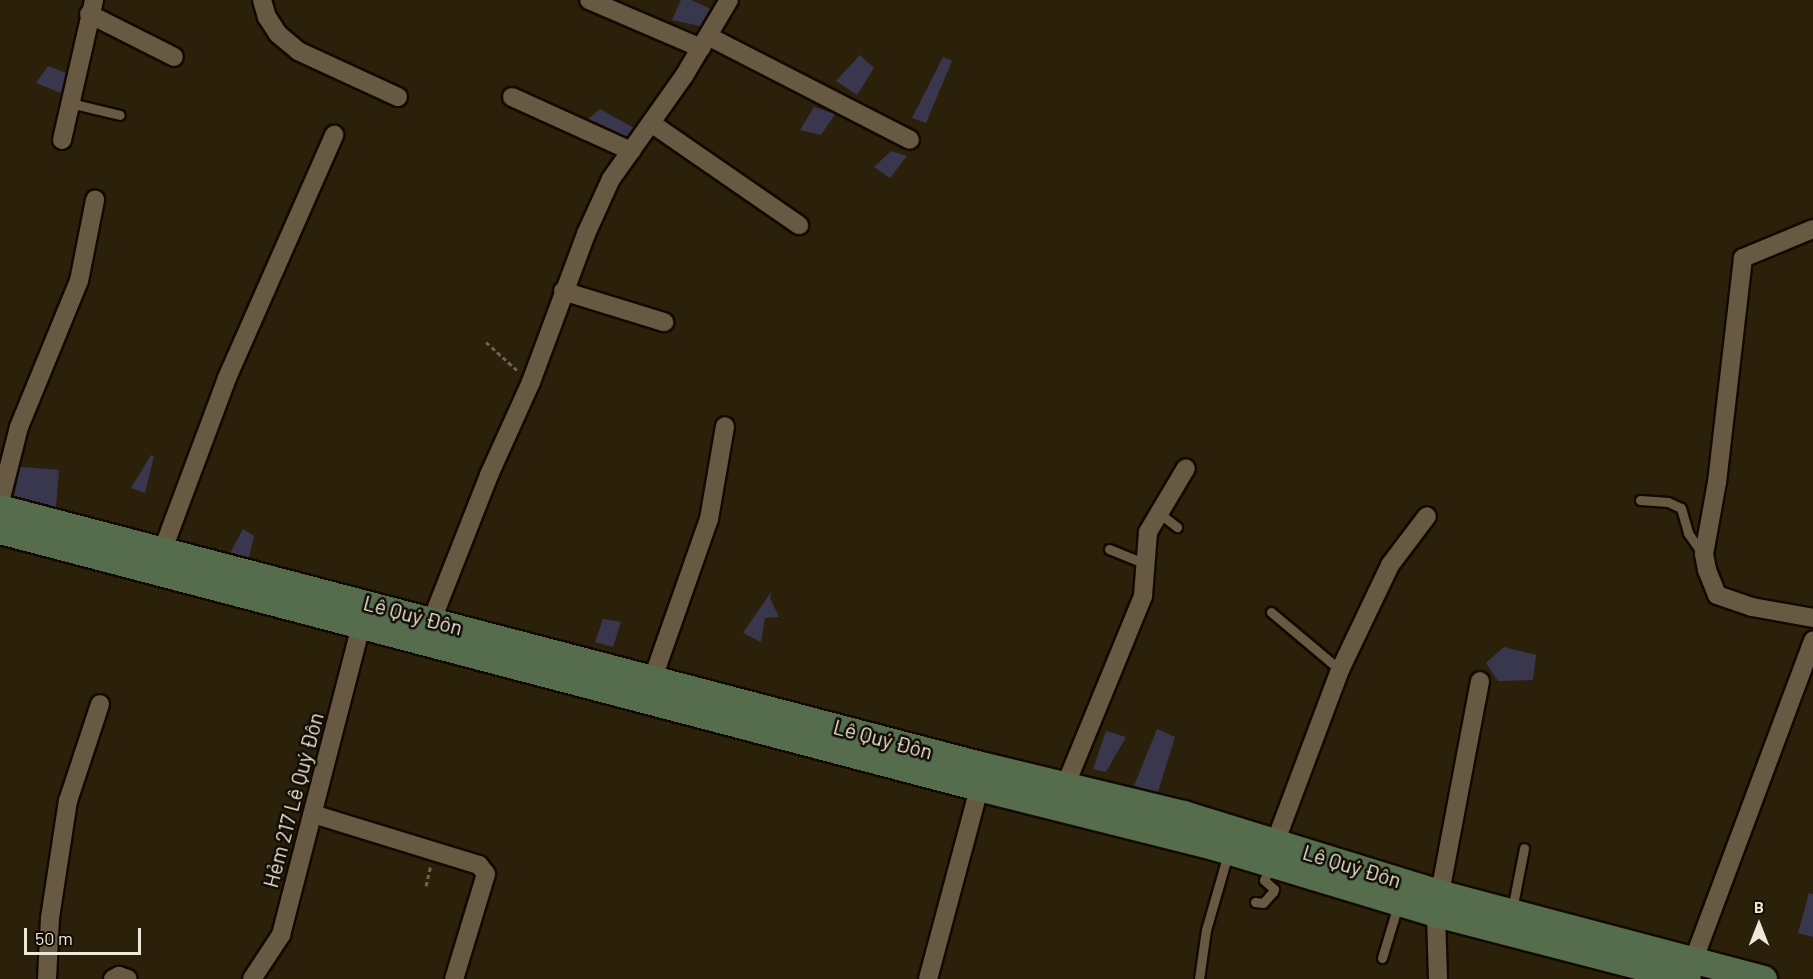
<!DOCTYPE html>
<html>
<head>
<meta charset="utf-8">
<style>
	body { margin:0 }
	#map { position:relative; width:1813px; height:979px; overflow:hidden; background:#2b2009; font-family:Barlow,sans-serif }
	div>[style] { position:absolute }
	.building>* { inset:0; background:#39374e }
	.path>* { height:3px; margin-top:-1.5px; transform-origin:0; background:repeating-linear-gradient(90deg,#6d634f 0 4.5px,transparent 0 7.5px) }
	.roads { filter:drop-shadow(2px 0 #130900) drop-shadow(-2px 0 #130900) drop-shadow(0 2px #130900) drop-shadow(0 -2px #130900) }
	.service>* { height:9px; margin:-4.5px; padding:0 4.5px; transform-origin:4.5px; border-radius:4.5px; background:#685a42 }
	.minor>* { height:18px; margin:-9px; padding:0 9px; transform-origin:9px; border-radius:9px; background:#685a42 }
	.secondary>* { height:26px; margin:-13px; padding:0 13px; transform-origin:13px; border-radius:13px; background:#556d4c }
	span { translate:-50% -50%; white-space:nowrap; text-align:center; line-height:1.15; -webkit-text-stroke:5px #100b03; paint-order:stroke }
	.street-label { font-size:21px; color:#efe7d9 }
	.north { position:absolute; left:1729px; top:895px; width:60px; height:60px; -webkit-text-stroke:4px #100b03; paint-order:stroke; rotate:0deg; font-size:16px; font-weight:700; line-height:24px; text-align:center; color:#efe7d9 }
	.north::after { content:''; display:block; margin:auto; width:21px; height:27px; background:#efe7d9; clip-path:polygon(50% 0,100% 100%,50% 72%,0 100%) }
	.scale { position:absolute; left:24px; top:928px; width:117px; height:27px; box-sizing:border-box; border:3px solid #efe7d9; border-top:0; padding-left:8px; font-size:18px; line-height:21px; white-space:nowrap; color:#efe7d9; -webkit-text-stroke:4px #100b03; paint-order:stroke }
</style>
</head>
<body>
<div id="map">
	<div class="building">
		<i style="clip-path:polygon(681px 0,691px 0,711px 9px,700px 26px,672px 20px)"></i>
		<i style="clip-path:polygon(860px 55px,874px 68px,857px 95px,836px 81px)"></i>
		<i style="clip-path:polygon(943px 57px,952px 61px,926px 123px,912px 118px)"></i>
		<i style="clip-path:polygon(48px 66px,66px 73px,61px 93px,36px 83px)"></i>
		<i style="clip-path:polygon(814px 107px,835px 114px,821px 135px,800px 130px)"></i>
		<i style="clip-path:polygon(600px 109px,634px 128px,627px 137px,588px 119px)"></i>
		<i style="clip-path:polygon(891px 151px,907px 156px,890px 178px,874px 167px)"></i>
		<i style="clip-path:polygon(151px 455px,154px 456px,145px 493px,131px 488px)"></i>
		<i style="clip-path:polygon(20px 467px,59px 470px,56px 507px,14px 496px)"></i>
		<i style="clip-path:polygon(243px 529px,254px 536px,249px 558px,230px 553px)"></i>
		<i style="clip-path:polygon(771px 592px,770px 598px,779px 617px,765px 618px,761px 642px,743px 633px)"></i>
		<i style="clip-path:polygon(603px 619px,621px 622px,613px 647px,595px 642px)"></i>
		<i style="clip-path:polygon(1504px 647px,1536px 655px,1533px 680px,1498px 681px,1486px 663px)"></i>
		<i style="clip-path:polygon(1157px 729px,1175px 737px,1158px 792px,1134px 786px)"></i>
		<i style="clip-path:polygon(1106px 731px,1126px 737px,1106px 772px,1093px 769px)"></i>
		<i style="clip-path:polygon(1809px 893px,1813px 894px,1813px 937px,1798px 933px)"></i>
	</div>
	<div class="path">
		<i style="left:486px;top:342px;width:43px;rotate:42.2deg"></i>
		<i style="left:426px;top:886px;width:22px;rotate:-77deg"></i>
	</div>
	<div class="roads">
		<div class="service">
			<i style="left:70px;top:103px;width:51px;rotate:13.5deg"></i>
			<i style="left:1640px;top:500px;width:28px;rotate:4deg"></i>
			<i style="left:1668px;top:502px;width:14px;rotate:25deg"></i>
			<i style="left:1681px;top:508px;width:26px;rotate:74deg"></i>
			<i style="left:1688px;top:533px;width:24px;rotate:55deg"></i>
			<i style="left:1159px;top:513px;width:23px;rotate:38deg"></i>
			<i style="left:1109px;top:549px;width:40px;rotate:22deg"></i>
			<i style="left:1271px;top:612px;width:90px;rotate:40deg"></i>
			<i style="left:1255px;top:902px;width:8px;rotate:7deg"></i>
			<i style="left:1263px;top:903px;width:15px;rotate:-48deg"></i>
			<i style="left:1273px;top:892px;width:3px;rotate:-72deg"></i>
			<i style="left:1274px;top:889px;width:13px;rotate:-138deg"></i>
			<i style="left:1264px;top:880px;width:16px;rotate:-63deg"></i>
			<i style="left:1512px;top:910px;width:63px;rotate:-79deg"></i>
			<i style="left:1382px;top:958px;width:55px;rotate:-73.2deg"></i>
			<i style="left:1199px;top:979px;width:49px;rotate:-81.9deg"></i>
			<i style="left:1206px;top:930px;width:79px;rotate:-73.9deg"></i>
		</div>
		<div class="minor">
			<i style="left:262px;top:0;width:18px;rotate:74deg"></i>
			<i style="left:267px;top:17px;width:20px;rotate:57deg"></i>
			<i style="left:278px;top:34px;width:26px;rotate:40deg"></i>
			<i style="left:298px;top:51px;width:110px;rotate:24.7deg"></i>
			<i style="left:589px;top:0;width:122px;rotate:23.2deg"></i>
			<i style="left:89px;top:14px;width:95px;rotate:26.8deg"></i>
			<i style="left:708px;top:36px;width:227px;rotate:27.2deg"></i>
			<i style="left:512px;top:97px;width:131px;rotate:24.4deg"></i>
			<i style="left:651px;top:123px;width:180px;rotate:34.6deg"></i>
			<i style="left:62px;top:140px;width:144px;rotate:-77.1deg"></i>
			<i style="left:1813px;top:229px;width:76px;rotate:157.5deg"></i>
			<i style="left:1743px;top:258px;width:226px;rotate:96.6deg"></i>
			<i style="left:1717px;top:482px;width:73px;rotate:100.2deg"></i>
			<i style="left:1704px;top:554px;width:16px;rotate:79deg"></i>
			<i style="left:1707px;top:570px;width:27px;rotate:68deg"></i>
			<i style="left:1717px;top:595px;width:37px;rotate:19deg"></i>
			<i style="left:1752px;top:607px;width:62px;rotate:10.2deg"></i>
			<i style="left:563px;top:291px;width:106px;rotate:17.1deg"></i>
			<i style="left:0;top:502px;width:77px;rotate:-75.8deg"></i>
			<i style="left:19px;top:427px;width:158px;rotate:-67.7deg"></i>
			<i style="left:79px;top:281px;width:83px;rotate:-78.8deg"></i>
			<i style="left:159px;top:560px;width:194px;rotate:-69.5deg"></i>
			<i style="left:227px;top:378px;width:266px;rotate:-66.2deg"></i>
			<i style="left:432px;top:620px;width:156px;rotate:-68.5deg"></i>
			<i style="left:489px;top:475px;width:102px;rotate:-65.7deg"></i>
			<i style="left:531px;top:382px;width:158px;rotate:-69.6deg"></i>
			<i style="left:586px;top:234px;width:60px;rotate:-65.6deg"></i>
			<i style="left:611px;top:179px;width:126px;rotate:-54.7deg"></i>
			<i style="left:684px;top:76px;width:88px;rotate:-59.4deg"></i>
			<i style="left:653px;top:678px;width:169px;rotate:-70.6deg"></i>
			<i style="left:709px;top:519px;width:94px;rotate:-80.2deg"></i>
			<i style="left:1066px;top:784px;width:203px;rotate:-67.7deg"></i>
			<i style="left:1143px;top:596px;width:64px;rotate:-85.5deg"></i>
			<i style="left:1148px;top:532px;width:74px;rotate:-59.3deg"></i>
			<i style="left:313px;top:814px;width:174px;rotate:17.1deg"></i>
			<i style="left:479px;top:865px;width:11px;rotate:52deg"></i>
			<i style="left:486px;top:874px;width:110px;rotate:106.9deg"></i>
			<i style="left:1275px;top:843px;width:185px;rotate:-69.4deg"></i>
			<i style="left:1340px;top:670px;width:116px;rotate:-64.5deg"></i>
			<i style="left:1390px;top:565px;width:61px;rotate:-52.9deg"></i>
			<i style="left:1694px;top:959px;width:340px;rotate:-69.5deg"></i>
			<i style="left:47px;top:979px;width:61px;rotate:-87.2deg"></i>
			<i style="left:50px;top:918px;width:118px;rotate:-81.3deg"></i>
			<i style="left:68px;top:801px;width:102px;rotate:-71.7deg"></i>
			<i style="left:113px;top:979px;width:7px;rotate:-27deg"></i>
			<i style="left:119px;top:976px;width:9px;rotate:18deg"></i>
			<i style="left:252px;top:979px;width:53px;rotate:-56.6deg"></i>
			<i style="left:281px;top:935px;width:319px;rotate:-75.5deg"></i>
			<i style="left:928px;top:979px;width:198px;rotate:-75deg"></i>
			<i style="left:1438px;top:979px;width:65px;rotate:-91.8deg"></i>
			<i style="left:1436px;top:914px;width:237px;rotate:-79.3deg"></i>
		</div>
		<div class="secondary">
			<i style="left:0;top:508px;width:1010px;rotate:14.68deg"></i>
			<i style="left:977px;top:764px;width:213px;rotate:13.6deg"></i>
			<i style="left:1184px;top:814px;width:270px;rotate:17.2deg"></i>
			<i style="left:1442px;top:894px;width:333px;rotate:14.8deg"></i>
			<i style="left:0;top:531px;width:1012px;rotate:14.71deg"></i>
			<i style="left:979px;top:788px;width:242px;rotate:14.1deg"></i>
			<i style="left:1214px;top:847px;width:232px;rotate:16.8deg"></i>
			<i style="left:1436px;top:914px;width:260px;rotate:14.5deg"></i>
		</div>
	</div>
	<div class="street-label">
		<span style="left:413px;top:615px;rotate:15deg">Lê Quý Đôn</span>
		<span style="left:883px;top:739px;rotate:15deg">Lê Quý Đôn</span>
		<span style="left:293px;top:800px;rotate:-75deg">Hẻm 217 Lê Quý Đôn</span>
		<span style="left:1352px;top:866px;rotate:17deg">Lê Quý Đôn</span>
	</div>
	<div class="north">B</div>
	<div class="scale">50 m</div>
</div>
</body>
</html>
